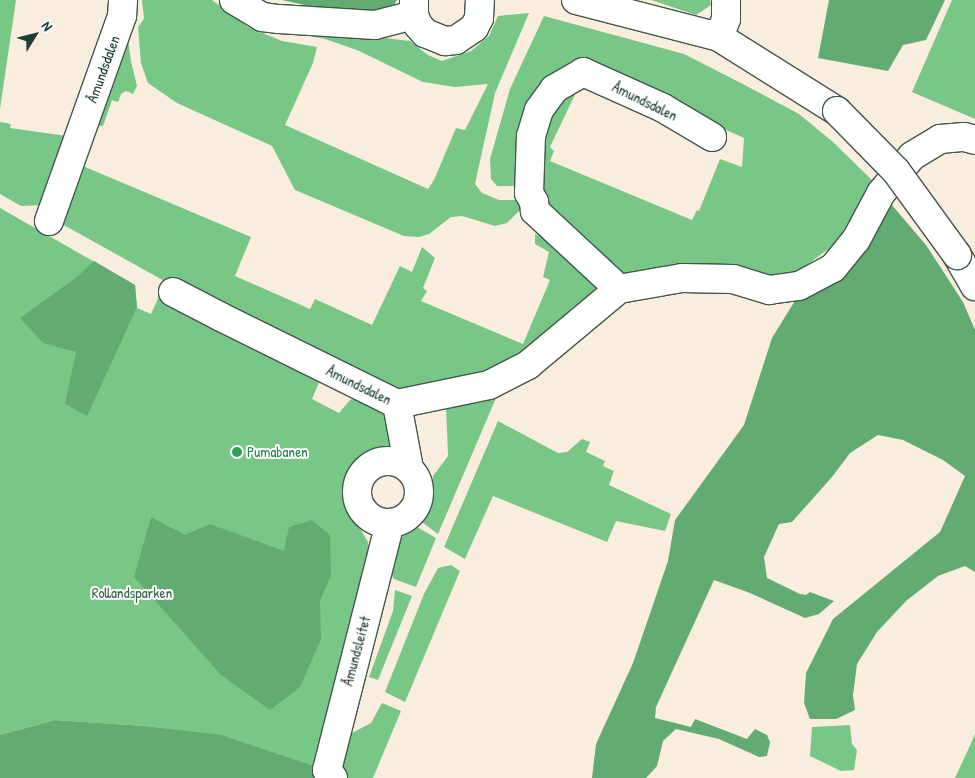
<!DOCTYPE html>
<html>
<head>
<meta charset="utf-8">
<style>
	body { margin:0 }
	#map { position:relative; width:975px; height:778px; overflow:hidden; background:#f9edde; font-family:"Patrick Hand",sans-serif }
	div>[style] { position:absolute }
	.green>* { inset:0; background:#79c787 }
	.forest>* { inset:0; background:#62ac74 }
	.roads { filter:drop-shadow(1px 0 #40574e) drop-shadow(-1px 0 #40574e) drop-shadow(0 1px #40574e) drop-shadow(0 -1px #40574e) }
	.minor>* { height:28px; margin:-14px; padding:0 14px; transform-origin:14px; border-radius:14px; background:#fff }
	.minor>.ring { margin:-14px; padding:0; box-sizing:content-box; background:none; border:28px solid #fff; border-radius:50% }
	.bridges { filter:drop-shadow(1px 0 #40574e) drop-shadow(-1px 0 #40574e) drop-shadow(0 1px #40574e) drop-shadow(0 -1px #40574e) }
	.minor-bridge>* { height:28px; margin:-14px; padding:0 14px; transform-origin:14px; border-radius:14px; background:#fff }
	.dots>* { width:14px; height:14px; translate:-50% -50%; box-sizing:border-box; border:2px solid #fff; border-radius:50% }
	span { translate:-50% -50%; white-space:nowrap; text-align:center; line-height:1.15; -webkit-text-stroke:4px #fff; paint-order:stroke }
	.street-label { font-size:15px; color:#1f3d34 }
	.leisure-label { font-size:15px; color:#27864d }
	.left { translate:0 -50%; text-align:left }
	.park-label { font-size:15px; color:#3a664d }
	.north { position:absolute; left:10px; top:10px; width:50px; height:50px; -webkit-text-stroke:4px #fff; paint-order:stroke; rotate:54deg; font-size:14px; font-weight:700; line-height:20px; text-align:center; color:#1f3d34 }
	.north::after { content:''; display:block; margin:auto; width:18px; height:22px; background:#1f3d34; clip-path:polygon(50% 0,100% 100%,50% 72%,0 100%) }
</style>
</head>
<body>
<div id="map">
	<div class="green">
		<i style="clip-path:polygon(0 0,16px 0,0 109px)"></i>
		<i style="clip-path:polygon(142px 0,212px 0,248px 27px,282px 41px,317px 47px,313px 63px,285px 125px,428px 189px,434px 180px,456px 128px,465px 130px,488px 84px,455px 87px,423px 82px,357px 50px,325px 39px,294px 33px,292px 27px,410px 41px,428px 55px,442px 61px,471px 51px,489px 36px,498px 16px,529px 13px,495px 93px,475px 184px,482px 193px,499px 200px,519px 200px,524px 206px,507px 223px,495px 226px,462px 216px,451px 217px,429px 234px,419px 237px,404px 236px,295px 190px,272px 146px,177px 103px,148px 83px,141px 63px,138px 27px,144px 19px)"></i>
		<i style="clip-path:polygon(651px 0,710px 0,711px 5px,696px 15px)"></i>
		<i style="clip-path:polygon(952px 0,975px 0,975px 119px,912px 92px)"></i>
		<i style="clip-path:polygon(544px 16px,684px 54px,739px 82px,799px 114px,833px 142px,878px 186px,856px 220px,834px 245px,786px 280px,621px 276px,548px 215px,536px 181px,548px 109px,581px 82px,550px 147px,554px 151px,550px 161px,692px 220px,697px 210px,699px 211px,720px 159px,742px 167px,744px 138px,579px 64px,548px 80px,522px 186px,497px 186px,491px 179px,490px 159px,510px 89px)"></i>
		<i style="clip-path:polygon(127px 32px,131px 61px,137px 86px,133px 94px,126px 91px,121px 94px,118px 102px,112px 100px,103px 126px,93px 126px)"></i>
		<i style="clip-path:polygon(0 122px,11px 124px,10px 128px,67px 136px,46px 205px,21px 206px,0 194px)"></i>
		<i style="clip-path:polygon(78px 164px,251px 237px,235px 276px,310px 309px,315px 299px,372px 325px,400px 266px,412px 272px,422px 247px,435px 258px,423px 288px,427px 291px,421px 301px,523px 344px,550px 280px,543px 277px,549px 252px,535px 244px,535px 234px,548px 239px,619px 289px,528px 365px,388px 392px,220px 312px,62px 224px)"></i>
		<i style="clip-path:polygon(0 208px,135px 285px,137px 308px,151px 314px,160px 294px,323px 373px,312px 399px,339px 413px,350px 400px,363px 395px,382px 412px,393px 432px,396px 458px,378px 457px,361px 465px,350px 477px,346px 494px,350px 512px,368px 542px,370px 556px,327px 770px,226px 737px,145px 726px,55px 720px,0 735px)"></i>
		<i style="clip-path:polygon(496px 395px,496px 398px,438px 534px,422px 522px,429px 509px,433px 476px,448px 456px,446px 404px)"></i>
		<i style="clip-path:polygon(498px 421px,558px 453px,567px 452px,582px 439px,590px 442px,586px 452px,605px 461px,603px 466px,614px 471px,609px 485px,671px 514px,665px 531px,616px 521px,607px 542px,493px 496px,465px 559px,444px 547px)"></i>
		<i style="clip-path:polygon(417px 527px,436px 538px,416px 587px,394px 579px,390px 573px,399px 543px,403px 536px)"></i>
		<i style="clip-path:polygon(451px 565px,460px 571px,405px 702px,385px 692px,424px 594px,438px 568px)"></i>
		<i style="clip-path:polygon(395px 590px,412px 596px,378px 680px,369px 677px,393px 611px)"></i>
		<i style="clip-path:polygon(382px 703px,401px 711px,373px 778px,345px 778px,342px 767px,348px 735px,371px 723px)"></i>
		<i style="clip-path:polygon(850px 725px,852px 744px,857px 750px,854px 770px,841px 771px,810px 756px,812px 727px)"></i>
		<i style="clip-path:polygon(975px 733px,975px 778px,955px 778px,973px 739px)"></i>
	</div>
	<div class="forest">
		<i style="clip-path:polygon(282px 0,397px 0,394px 5px,371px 20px)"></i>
		<i style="clip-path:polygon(829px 0,945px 0,926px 40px,903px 45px,888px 71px,818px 58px)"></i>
		<i style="clip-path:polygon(891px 204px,926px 245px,963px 302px,975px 330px,975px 572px,965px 566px,938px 576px,906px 601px,877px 632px,857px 664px,853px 695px,855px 710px,836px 719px,810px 719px,804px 703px,806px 673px,833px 619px,940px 532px,965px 476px,943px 460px,903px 440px,878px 435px,850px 453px,832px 477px,792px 522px,779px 524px,764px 557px,767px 578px,800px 594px,806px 595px,810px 592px,834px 601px,819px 614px,805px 618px,750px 593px,714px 580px,656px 707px,655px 718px,691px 727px,695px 719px,747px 739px,755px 729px,767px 735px,770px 742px,767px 756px,759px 757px,719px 739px,676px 729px,663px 741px,657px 766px,646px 778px,592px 778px,596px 744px,633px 663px,668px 561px,675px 520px,744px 425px,772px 338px,796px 299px,875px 231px)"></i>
		<i style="clip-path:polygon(94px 261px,135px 285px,137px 307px,87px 416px,65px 404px,76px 352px,43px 343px,20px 318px,77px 277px)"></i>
		<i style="clip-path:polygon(151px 517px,185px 535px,210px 524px,284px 551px,289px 527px,312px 520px,330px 535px,331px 576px,320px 600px,321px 639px,300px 687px,270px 710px,221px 675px,134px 577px)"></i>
		<i style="clip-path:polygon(55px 720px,145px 726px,221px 735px,327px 770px,328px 778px,0 778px,0 735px)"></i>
	</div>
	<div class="roads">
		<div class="minor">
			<i style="left:234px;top:0;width:33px;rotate:31deg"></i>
			<i style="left:262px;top:17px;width:17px;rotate:7deg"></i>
			<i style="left:279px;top:19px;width:96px;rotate:3.6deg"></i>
			<i style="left:375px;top:25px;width:40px;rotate:-14.4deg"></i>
			<i style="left:414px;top:0;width:15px;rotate:90deg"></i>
			<i style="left:414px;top:15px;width:11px;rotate:68deg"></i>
			<i style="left:418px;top:25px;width:11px;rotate:49deg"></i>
			<i style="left:425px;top:33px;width:22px;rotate:22deg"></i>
			<i style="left:445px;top:41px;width:11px;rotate:-5deg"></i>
			<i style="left:456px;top:40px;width:22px;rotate:-34deg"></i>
			<i style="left:474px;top:28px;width:11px;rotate:-63deg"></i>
			<i style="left:479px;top:18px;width:18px;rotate:-87deg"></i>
			<i style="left:576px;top:0;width:148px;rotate:14.5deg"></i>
			<i style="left:726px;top:0;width:19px;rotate:90deg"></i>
			<i style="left:726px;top:19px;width:19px;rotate:111deg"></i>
			<i style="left:719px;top:37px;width:139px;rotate:32.1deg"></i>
			<i style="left:49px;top:221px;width:218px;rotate:-70.4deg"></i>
			<i style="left:122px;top:16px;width:16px;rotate:-86deg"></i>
			<i style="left:957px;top:255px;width:36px;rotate:60deg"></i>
			<i style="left:619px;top:289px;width:115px;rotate:-137.1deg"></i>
			<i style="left:535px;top:211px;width:9px;rotate:-96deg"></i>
			<i style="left:534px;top:202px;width:10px;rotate:-119deg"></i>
			<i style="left:529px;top:193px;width:57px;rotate:-88deg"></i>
			<i style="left:531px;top:136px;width:27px;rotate:-73deg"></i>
			<i style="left:539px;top:110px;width:26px;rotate:-54deg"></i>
			<i style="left:554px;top:89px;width:34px;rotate:-30deg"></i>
			<i style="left:583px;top:72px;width:88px;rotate:24.2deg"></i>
			<i style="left:663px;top:108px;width:57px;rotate:30.6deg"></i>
			<i style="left:173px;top:292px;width:54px;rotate:27.5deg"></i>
			<i style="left:221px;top:317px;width:196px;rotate:26.3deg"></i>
			<i style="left:397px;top:404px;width:94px;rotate:-11.7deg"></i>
			<i style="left:489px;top:385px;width:44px;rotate:-27.1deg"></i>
			<i style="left:528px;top:365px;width:119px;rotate:-39.9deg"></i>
			<i style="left:619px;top:289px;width:64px;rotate:-9.9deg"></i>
			<i style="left:682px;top:278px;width:51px;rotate:1.1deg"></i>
			<i style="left:733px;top:279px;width:38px;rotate:17deg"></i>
			<i style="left:769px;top:290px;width:30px;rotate:-8deg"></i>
			<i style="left:799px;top:286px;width:38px;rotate:-28deg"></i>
			<i style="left:833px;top:268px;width:36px;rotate:-51deg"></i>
			<i style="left:856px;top:240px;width:53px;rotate:-62deg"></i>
			<i style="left:881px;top:193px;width:48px;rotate:-50deg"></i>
			<i style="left:912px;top:156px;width:33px;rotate:-31deg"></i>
			<i style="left:940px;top:139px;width:24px;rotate:-5deg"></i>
			<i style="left:964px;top:137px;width:11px;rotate:15deg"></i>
			<i style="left:397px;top:404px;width:66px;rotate:79.5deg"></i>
			<i class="ring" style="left:357px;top:461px;width:34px;height:34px"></i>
			<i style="left:333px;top:778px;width:10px;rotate:-127deg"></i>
			<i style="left:327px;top:770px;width:255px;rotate:-75.7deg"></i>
		</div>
	</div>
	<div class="bridges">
		<div class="minor-bridge">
			<i style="left:837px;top:111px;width:84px;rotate:45.5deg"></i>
			<i style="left:896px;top:171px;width:104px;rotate:54deg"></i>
		</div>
	</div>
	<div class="dots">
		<i style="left:237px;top:452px;background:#2e9e5b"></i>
	</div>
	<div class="street-label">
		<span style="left:103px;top:69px;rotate:-70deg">Åmundsdalen</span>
		<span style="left:645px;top:101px;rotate:26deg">Åmundsdalen</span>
		<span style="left:359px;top:385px;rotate:26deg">Åmundsdalen</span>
		<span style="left:356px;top:651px;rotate:-75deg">Åmundsleitet</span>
	</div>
	<div class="leisure-label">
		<span class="left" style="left:247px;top:452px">Pumabanen</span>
	</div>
	<div class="park-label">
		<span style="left:132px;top:593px">Rollandsparken</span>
	</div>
	<div class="north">N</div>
</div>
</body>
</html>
